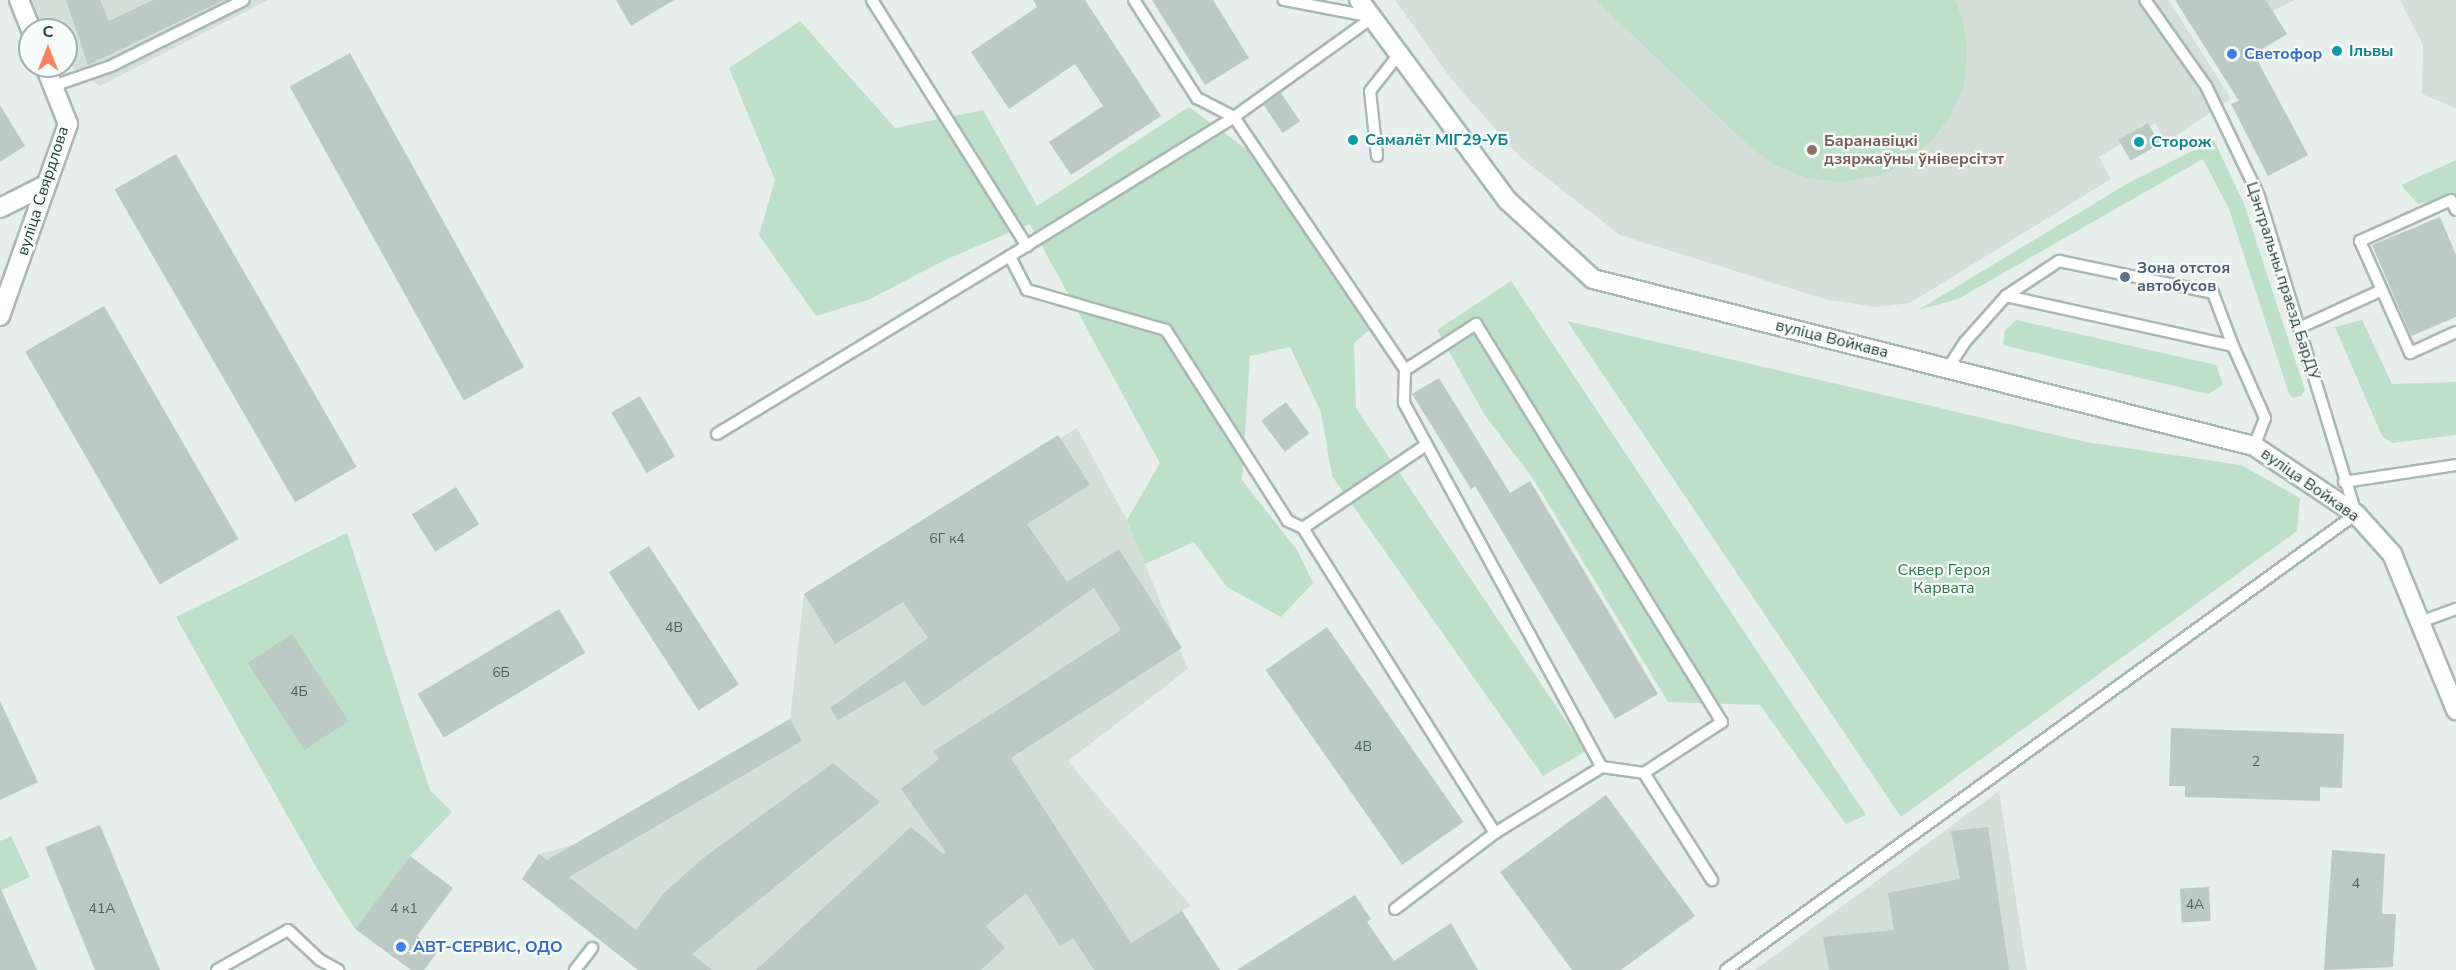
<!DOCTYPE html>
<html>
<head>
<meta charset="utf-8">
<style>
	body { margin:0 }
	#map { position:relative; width:2456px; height:970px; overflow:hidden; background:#e6efeb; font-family:"Nunito Sans",sans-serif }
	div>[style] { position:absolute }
	.built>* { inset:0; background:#d4dfda }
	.green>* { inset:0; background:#bfe0c8 }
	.building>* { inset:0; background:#bbcac4; transform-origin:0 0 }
	.roads { filter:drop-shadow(2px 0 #a8b8b2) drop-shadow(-2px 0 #a8b8b2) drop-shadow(0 2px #a8b8b2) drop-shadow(0 -2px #a8b8b2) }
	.service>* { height:10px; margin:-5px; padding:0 5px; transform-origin:5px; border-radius:5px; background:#fff }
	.minor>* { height:18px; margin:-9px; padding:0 9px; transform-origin:9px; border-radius:9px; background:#fff }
	.secondary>* { height:18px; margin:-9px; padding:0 9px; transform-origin:9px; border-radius:9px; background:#fff }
	.dots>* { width:16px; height:16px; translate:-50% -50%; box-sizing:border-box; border:3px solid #f7fbf9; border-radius:50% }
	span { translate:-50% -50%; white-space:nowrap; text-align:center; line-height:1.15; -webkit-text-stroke:4.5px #f7fbf9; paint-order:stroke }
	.number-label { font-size:14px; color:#4a645c }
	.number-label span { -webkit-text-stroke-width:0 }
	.culture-label { font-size:16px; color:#0d838f; font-weight:700 }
	.left { translate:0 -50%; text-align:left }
	.shop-label { font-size:16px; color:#366cbe; font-weight:700 }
	.education-label { font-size:16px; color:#785e54; font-weight:700 }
	.street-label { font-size:16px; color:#24423a }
	.service-label { font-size:16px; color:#4e5e75; font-weight:700 }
	.park-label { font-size:16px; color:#2d7a4b }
	.north { position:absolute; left:18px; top:18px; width:60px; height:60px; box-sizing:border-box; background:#f7fbf9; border:2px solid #a3b1ad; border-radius:50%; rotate:0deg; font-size:16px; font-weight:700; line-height:24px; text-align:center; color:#24423a }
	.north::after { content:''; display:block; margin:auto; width:21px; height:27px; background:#f4845f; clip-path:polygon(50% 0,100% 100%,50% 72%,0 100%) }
</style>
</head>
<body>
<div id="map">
	<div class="built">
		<i style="clip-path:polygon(32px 0,268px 0,100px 86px,66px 63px,66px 30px,43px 30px)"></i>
		<i style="clip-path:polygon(1395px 0,2169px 0,2231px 99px,2166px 142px,2155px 123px,2099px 157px,2111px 179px,1910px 303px,1876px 307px,1828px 300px,1620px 235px,1521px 158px,1452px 80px)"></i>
		<i style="clip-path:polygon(2266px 0,2295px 0,2273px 11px)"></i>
		<i style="clip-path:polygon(2400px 0,2456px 0,2456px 108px,2422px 94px,2423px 45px)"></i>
		<i style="clip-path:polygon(1077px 428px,1127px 520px,1188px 669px,1068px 761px,1191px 906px,1182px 911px,1220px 970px,638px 970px,522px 879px,539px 854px,574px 845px,790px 719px,804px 594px)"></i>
		<i style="clip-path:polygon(1999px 791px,2027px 970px,1755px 970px)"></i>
	</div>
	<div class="green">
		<i style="clip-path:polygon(1596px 0,1955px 0,1962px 17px,1967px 50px,1964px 84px,1951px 115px,1931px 142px,1905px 164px,1874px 177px,1841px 182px,1807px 178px,1776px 166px,1750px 147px)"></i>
		<i style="clip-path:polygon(800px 21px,895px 128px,983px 110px,1037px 206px,1189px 107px,1265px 163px,1375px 325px,1354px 343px,1356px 408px,1586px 751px,1543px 776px,1332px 476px,1321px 412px,1290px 347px,1250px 356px,1242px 480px,1297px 550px,1313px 583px,1281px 617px,1227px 587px,1194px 542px,1145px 564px,1127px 520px,1160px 463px,1030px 224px,947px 259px,868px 300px,816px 316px,759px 235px,775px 180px,729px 68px)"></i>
		<i style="clip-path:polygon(2214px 140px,2244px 204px,2305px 390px,2301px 396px,2293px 398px,2289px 394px,2229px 209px,2203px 159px,1958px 299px,1918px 310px,2130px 182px)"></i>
		<i style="clip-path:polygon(2456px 160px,2456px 196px,2418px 204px,2401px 185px)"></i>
		<i style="clip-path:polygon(1511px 281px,1866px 815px,1846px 824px,1760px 705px,1668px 702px,1534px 480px,1484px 414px,1437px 330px)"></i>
		<i style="clip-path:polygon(2016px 320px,2216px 365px,2223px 385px,2208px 394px,2003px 345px,2005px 331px)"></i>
		<i style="clip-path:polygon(2362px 320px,2392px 384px,2456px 382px,2456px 435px,2392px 443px,2382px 436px,2335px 327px)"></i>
		<i style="clip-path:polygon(1567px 321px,2086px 442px,2241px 465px,2300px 498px,2297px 531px,1901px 817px)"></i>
		<i style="clip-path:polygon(347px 533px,430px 790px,452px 812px,410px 856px,355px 929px,319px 872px,176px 617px)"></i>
		<i style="clip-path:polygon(11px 836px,30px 877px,0 891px,0 841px)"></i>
	</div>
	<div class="building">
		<i style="clip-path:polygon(66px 0,100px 0,109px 21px,153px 0,224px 0,88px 65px)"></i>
		<i style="clip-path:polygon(616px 0,674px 0,631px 26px)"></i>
		<i style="clip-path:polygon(1033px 0,1085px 0,1161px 116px,1071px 175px,1049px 142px,1103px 106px,1075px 64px,1009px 109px,971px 52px,1037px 7px)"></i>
		<i style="clip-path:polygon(1152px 0,1213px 0,1249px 58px,1205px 85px)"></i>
		<i style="clip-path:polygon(2175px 0,2266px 0,2287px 34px,2254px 54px,2308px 155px,2268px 176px,2231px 104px,2239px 101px)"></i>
		<i style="left:350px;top:53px;width:359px;height:69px;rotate:61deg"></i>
		<i style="left:1281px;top:93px;width:34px;height:21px;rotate:56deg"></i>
		<i style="clip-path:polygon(0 105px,25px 146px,0 162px)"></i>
		<i style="left:2148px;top:123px;width:24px;height:34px;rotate:60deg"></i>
		<i style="left:176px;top:154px;width:361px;height:71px;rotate:60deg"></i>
		<i style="clip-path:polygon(2440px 217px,2456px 255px,2456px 317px,2411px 336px,2372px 245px)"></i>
		<i style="left:104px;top:306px;width:269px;height:91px;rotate:60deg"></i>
		<i style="clip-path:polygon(1439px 378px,1510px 493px,1530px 481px,1658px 694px,1615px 719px,1475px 486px,1471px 489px,1412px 394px)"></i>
		<i style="left:640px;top:396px;width:70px;height:33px;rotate:60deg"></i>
		<i style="left:1286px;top:402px;width:39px;height:31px;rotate:53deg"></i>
		<i style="clip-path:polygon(1058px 435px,1090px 485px,1027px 524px,1067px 582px,1119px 549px,1182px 648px,1011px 758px,1131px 943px,1182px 911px,1220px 970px,1094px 970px,1073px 938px,1060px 946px,1026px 893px,986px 926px,1005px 948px,981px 970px,756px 970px,911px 827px,943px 854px,946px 852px,901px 789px,939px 759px,934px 751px,1121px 630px,1094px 588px,923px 707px,905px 681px,838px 720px,830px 708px,928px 638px,903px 602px,835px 644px,804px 594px)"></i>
		<i style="left:456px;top:487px;width:44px;height:52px;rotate:58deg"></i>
		<i style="left:649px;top:546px;width:165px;height:48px;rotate:57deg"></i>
		<i style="left:559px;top:609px;width:51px;height:165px;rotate:59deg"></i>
		<i style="left:1327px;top:627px;width:238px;height:75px;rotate:55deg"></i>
		<i style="left:292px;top:634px;width:104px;height:53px;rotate:57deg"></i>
		<i style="clip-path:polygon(0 701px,38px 782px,0 800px)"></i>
		<i style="clip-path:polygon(790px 719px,802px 741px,569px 877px,636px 930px,664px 893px,702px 859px,833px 763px,880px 802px,692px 954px,712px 970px,638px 970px,522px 879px,539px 854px,547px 860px)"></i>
		<i style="clip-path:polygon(2171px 728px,2344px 734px,2342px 788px,2320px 787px,2320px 801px,2185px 797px,2185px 786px,2169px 786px)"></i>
		<i style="clip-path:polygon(1606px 795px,1695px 916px,1621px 970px,1572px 970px,1500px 872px)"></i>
		<i style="clip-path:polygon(100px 825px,160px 970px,95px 970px,45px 847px)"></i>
		<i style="clip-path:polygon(1988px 827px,2009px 970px,1829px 970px,1823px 937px,1894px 930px,1888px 893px,1960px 879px,1951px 831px)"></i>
		<i style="clip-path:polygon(2332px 850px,2385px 854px,2382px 914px,2396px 914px,2393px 967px,2324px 970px)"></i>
		<i style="clip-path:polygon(410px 856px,453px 888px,417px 936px,438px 951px,424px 970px,411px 970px,355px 929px)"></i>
		<i style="clip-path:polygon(0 887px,37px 970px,0 970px)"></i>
		<i style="left:2209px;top:887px;width:34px;height:29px;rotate:87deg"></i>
		<i style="clip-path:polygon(1355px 895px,1371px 919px,1367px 922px,1394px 961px,1451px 923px,1478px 970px,1237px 970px)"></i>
	</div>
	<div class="roads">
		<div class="service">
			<i style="left:872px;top:0;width:291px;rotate:57.8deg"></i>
			<i style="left:1134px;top:0;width:117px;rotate:57.3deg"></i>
			<i style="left:1197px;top:98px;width:42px;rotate:27.2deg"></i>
			<i style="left:1234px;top:117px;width:171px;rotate:-35.7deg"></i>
			<i style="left:1373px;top:17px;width:91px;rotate:-169.2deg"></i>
			<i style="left:53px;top:86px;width:61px;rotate:-19deg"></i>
			<i style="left:111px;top:66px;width:148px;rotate:-26.4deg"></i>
			<i style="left:1377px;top:156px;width:65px;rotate:-96.1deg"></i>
			<i style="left:1370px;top:91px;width:48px;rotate:-51.7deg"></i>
			<i style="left:2456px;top:210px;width:11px;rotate:-117deg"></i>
			<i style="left:2451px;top:200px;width:100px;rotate:155.7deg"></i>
			<i style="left:2360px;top:241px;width:123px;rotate:65.9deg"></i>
			<i style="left:2410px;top:353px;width:51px;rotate:-24.5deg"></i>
			<i style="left:2006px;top:296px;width:64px;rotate:-33.4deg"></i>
			<i style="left:2059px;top:261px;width:157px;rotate:11.7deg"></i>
			<i style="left:2213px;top:293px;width:57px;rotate:69.3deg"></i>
			<i style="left:2299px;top:328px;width:91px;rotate:-24.6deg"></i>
			<i style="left:1948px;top:368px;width:31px;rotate:-57deg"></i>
			<i style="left:1965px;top:342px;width:62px;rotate:-48.3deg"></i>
			<i style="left:2006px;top:296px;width:232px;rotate:12.4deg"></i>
			<i style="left:2233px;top:346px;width:79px;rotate:66deg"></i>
			<i style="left:2265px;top:418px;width:30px;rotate:111deg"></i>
			<i style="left:1405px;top:370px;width:85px;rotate:-32.9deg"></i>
			<i style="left:1476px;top:324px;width:468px;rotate:58.3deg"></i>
			<i style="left:1722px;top:722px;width:93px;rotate:146.8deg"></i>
			<i style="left:1644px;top:773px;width:127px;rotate:57.6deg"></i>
			<i style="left:717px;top:434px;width:343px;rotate:-31.3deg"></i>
			<i style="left:2344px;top:482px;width:113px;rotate:-8.6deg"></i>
			<i style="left:1303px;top:528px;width:148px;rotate:-34deg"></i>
			<i style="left:2423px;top:621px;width:35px;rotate:-20deg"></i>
			<i style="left:1495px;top:833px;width:360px;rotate:-122.2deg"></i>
			<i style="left:1303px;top:528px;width:17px;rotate:-155deg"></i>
			<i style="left:1288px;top:521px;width:227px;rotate:-122.6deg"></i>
			<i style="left:1166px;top:330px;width:145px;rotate:-163.9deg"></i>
			<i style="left:1027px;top:290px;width:38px;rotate:-117deg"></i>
			<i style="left:1010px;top:256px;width:264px;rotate:-31.8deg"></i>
			<i style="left:1234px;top:117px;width:305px;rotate:55.9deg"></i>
			<i style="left:1405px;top:370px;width:33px;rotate:92deg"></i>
			<i style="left:1404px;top:403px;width:414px;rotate:61.5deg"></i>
			<i style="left:1602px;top:767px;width:42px;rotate:8.1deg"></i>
			<i style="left:1395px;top:909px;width:126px;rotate:-37.2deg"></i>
			<i style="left:1495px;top:833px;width:126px;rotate:-31.7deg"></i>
			<i style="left:217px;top:970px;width:81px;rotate:-29.4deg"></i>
			<i style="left:288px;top:930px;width:44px;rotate:43.2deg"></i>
			<i style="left:320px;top:960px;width:21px;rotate:29deg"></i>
			<i style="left:575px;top:970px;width:28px;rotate:-52deg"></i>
			<i style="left:1726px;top:970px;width:778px;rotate:-35.9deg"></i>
			<i style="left:2356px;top:514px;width:332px;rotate:-107deg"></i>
			<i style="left:2259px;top:196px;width:122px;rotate:-115.7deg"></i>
			<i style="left:2206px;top:86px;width:105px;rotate:-125.3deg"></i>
		</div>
		<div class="minor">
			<i style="left:19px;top:0;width:32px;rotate:68deg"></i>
			<i style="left:0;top:208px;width:51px;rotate:-26.6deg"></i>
			<i style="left:0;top:316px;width:204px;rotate:-70.5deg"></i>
			<i style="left:68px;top:124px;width:62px;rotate:-111.6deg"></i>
		</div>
		<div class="secondary">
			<i style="left:1359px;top:0;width:250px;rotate:53.5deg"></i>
			<i style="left:1508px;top:201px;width:115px;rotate:42.5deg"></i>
			<i style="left:1593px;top:279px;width:682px;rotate:14.18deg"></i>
			<i style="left:2254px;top:446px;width:123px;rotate:33.7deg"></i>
			<i style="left:2356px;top:514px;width:54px;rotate:48deg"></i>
			<i style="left:2392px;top:554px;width:169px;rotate:67.7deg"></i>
		</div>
	</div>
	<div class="dots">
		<i style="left:2337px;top:51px;background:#0f9aa8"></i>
		<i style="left:2232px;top:54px;background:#3f7fe0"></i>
		<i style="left:1353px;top:140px;background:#0f9aa8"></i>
		<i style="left:2139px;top:142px;background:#0f9aa8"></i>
		<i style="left:1812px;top:150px;background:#8d6e63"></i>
		<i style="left:2125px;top:277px;background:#5c6f8a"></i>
		<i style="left:401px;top:947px;background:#3f7fe0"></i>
	</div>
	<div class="number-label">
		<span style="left:947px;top:539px">6Г к4</span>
		<span style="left:674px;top:628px">4В</span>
		<span style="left:501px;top:673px">6Б</span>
		<span style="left:299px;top:692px">4Б</span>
		<span style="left:1363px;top:747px">4В</span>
		<span style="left:2256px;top:762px">2</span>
		<span style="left:2356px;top:884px">4</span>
		<span style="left:2195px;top:905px">4А</span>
		<span style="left:102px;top:909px">41А</span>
		<span style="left:404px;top:909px">4 к1</span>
	</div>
	<div class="culture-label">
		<span class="left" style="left:2349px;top:51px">Ільвы</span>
		<span class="left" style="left:1365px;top:140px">Самалёт МІГ29-УБ</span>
		<span class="left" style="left:2151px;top:142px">Сторож</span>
	</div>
	<div class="shop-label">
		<span class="left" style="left:2244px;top:54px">Светофор</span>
		<span class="left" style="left:413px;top:947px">АВТ-СЕРВИС, ОДО</span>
	</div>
	<div class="education-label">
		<span class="left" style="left:1824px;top:150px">Баранавіцкі<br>дзяржаўны ўніверсітэт</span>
	</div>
	<div class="street-label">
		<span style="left:43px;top:191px;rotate:-72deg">вуліца Свярдлова</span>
		<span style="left:2283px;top:281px;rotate:72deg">Цэнтральны праезд БарДУ</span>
		<span style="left:1832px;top:339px;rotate:14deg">вуліца Войкава</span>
		<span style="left:2310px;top:485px;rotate:35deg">вуліца Войкава</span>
	</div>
	<div class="service-label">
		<span class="left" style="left:2137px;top:277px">Зона отстоя<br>автобусов</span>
	</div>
	<div class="park-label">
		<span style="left:1944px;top:579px">Сквер Героя<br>Карвата</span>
	</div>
	<div class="north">С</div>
</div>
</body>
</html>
